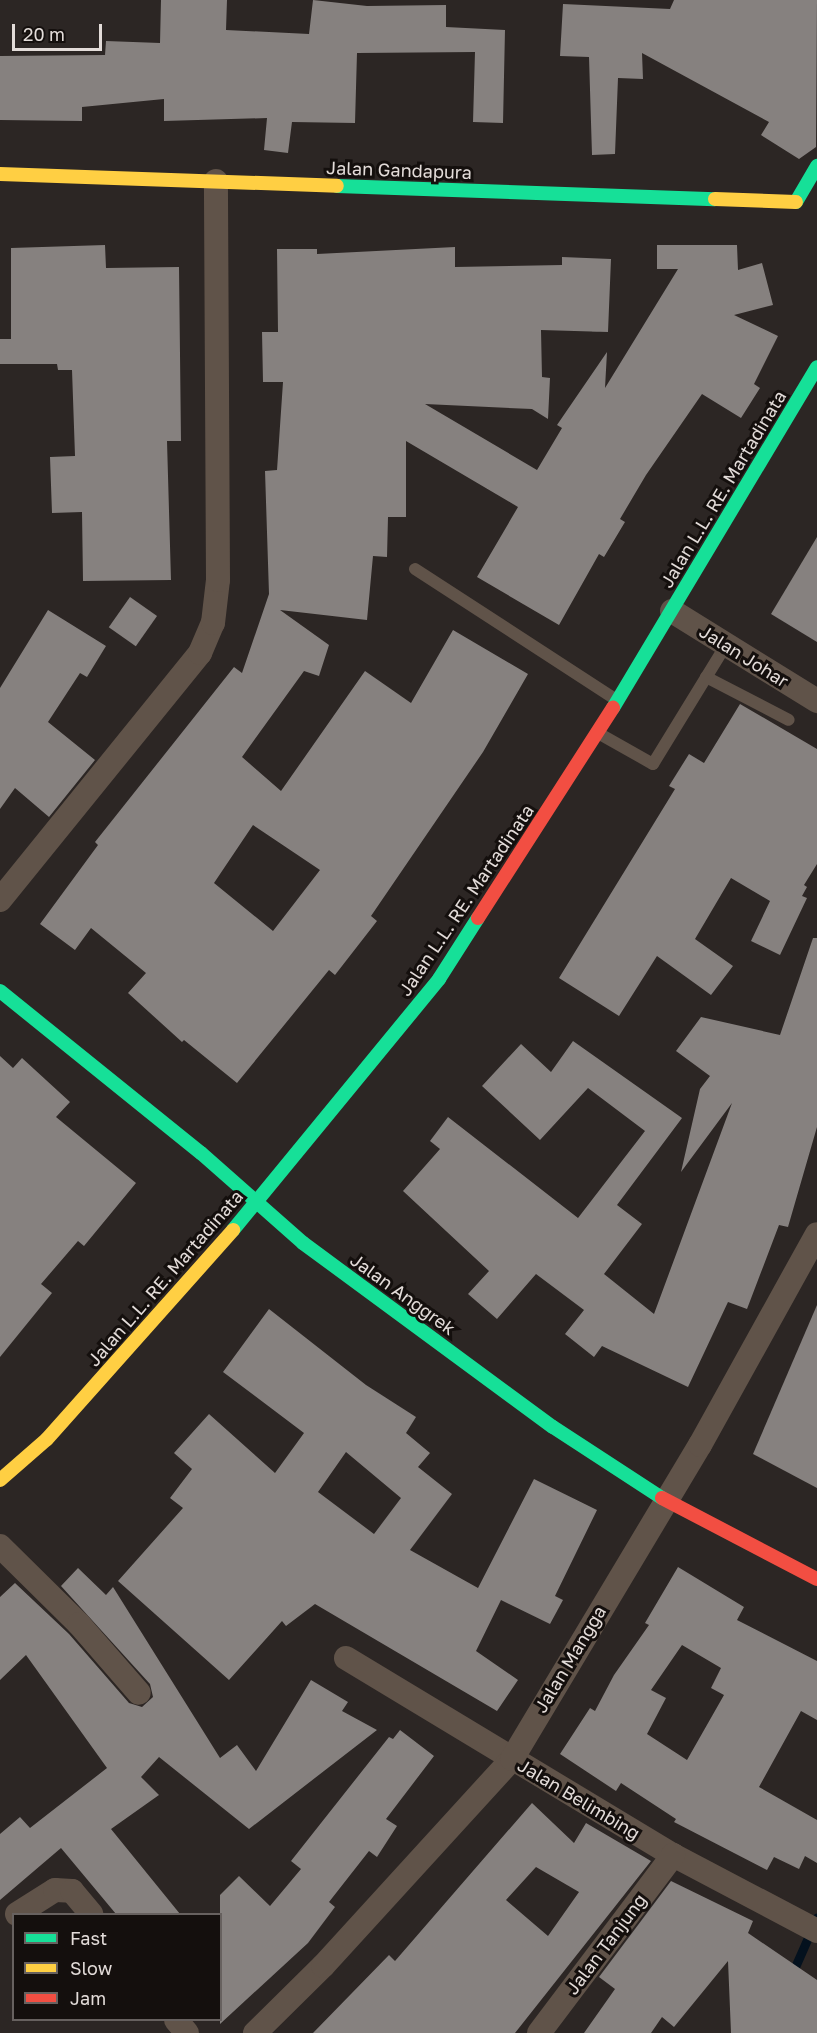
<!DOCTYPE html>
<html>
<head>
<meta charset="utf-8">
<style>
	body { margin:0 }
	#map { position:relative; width:817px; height:2033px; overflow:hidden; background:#2c2624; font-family:"Golos Text",sans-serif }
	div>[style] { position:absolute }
	.stream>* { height:9px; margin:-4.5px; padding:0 4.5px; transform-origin:4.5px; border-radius:4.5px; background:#04111e }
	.building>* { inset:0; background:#86817f; transform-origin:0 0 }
	.lane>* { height:12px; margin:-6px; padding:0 6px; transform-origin:6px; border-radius:6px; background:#605349 }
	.street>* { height:24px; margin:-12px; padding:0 12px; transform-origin:12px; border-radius:12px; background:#605349 }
	.fast>* { height:14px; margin:-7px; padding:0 7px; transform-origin:7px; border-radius:7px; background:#16e098 }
	.slow>* { height:14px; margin:-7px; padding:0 7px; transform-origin:7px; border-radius:7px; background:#ffcf43 }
	.jam>* { height:14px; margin:-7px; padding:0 7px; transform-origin:7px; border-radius:7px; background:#f24e42 }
	span { translate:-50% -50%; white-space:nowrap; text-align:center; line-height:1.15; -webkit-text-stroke:6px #140f0d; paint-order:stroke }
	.street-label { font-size:18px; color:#e3dcd9 }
	.legend { position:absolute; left:12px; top:1913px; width:210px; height:108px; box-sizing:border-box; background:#140f0d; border:2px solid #67615f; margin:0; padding:8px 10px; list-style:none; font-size:18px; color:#e3dcd9 }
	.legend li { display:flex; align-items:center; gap:12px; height:30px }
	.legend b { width:30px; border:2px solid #67615f }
	.scale { position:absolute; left:12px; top:24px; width:90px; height:27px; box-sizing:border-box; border:3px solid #e3dcd9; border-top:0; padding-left:8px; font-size:18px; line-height:21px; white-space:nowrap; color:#e3dcd9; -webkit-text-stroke:4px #140f0d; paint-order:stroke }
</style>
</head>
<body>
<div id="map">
	<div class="stream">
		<i style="left:791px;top:1976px;width:64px;rotate:-66.2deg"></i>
	</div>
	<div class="building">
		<i style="clip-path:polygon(161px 0,227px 0,226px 30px,309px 34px,313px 0,367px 6px,446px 5px,446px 27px,505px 30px,503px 123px,473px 122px,475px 52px,357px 53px,355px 123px,292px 122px,288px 153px,264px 150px,267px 118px,164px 121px,164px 99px,82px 107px,82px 121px,0 120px,0 56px,105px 55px,106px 41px,160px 43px)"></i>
		<i style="clip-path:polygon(674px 0,817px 0,816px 147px,799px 159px,761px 135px,769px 122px,642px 53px,643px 79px,618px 78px,615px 154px,592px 155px,589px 57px,560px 56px,563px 4px,670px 9px)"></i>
		<i style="clip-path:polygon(105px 245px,106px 268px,179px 267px,181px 441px,167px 441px,171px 580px,83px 581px,82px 512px,52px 513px,50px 457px,75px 456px,72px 370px,58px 370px,57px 364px,0 364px,0 339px,11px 339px,11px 248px)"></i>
		<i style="clip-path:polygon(evenodd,657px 245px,737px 245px,738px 270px,762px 263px,773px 305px,734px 315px,778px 336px,754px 384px,760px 388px,741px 418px,702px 394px,646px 475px,620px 519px,625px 522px,604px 557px,599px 554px,559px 625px,477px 577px,518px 507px,406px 441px,406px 517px,388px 517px,387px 557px,373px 556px,367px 620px,280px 610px,329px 645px,319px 676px,304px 671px,242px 757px,281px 791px,365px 671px,411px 703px,453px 630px,528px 674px,483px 752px,371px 916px,377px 921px,335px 975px,329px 970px,237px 1083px,184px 1040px,182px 1042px,128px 993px,146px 973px,91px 928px,75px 950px,40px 924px,98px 845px,95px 842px,234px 667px,242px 673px,269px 594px,265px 471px,277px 470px,283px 382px,263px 382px,262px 332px,278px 332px,277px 249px,317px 249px,317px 254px,455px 247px,455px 267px,562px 265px,562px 257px,611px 259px,608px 332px,541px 330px,542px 377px,550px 378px,548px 419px,532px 409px,425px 404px,537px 470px,562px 428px,557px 425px,607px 352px,605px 388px,678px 269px,657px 269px,657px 245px,253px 825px,320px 870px,273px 931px,214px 883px,253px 825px)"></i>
		<i style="clip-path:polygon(817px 537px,817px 642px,771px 614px)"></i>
		<i style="left:130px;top:597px;width:33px;height:37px;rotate:35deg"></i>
		<i style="clip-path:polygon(48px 610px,106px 646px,87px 677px,80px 673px,48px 722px,95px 760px,49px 817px,15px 788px,0 809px,0 688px)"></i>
		<i style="clip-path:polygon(740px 704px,817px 749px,817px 864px,804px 885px,807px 887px,802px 896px,807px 898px,780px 955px,751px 941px,770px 901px,731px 878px,695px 939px,733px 966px,711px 995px,657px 956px,619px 1016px,559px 978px,675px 789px,669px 786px,689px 754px,704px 763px)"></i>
		<i style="clip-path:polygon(813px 938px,817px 938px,817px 1127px,788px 1227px,779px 1225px,747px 1309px,728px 1302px,688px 1387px,602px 1346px,594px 1357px,565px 1334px,584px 1310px,536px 1274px,497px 1319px,468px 1294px,489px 1271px,403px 1191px,440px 1149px,430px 1141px,448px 1117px,578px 1218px,645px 1131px,588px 1088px,540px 1140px,482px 1086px,521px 1044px,551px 1072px,573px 1041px,682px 1118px,617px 1205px,642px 1224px,604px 1274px,654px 1314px,732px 1103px,681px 1172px,700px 1089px,710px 1076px,676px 1051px,701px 1017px,780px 1035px)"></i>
		<i style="clip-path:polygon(0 1056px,13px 1068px,22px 1058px,70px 1102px,56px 1117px,136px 1183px,84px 1246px,78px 1241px,41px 1284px,52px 1293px,0 1357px)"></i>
		<i style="clip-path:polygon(817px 1305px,817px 1488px,753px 1454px)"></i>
		<i style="clip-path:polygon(evenodd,269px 1309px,366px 1385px,416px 1417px,406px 1433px,430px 1453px,418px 1467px,452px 1494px,410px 1550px,478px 1588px,534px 1479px,597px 1510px,555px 1596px,563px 1600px,550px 1624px,501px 1600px,476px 1651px,518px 1680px,497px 1711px,315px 1604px,286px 1626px,282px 1621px,229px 1680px,118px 1581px,183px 1508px,170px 1498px,192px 1469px,174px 1453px,209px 1414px,275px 1473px,304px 1433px,223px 1372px,269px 1309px,346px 1452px,401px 1498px,374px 1534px,318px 1492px,346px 1452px)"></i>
		<i style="clip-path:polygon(evenodd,678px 1567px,744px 1607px,737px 1620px,817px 1661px,817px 1720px,801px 1711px,759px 1787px,817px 1820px,817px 1863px,805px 1856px,799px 1869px,774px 1857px,767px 1870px,674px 1822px,676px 1819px,621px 1783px,616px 1791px,560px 1754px,590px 1708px,595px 1711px,614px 1675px,649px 1625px,645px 1623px,678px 1567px,682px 1645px,721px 1668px,711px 1688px,724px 1695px,687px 1760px,647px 1734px,666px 1698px,651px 1690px,682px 1645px)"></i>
		<i style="clip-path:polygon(78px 1568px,106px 1595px,113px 1587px,220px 1758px,237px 1745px,256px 1771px,311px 1680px,348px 1702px,342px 1711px,377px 1730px,249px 1829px,159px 1757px,141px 1777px,159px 1795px,111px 1829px,180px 1914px,116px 1914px,61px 1848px,0 1900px,0 1834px,20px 1817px,30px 1828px,107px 1768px,26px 1655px,0 1680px,0 1597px,15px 1583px,69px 1634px,129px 1703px,142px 1707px,153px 1697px,150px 1684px,61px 1586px)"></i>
		<i style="clip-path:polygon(400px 1730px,434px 1756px,386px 1819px,397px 1826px,377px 1857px,369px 1851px,329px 1902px,335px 1907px,308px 1943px,220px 2024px,220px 1895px,239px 1876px,270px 1906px,301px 1869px,291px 1861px,389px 1737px,393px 1739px)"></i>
		<i style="clip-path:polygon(evenodd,532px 1803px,574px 1843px,586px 1823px,651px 1861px,515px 2033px,313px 2033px,389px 1955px,395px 1961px,532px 1803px,536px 1867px,579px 1892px,548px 1936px,506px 1900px,536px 1867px)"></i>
		<i style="clip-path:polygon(671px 1881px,753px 1921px,748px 1933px,817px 1980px,817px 2033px,731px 2033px,728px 1961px,674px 2027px,662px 2017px,651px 2033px,584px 2033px,615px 1989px,599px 1977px)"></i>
	</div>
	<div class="lane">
		<i style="left:415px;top:569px;width:239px;rotate:33deg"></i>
		<i style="left:706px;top:677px;width:93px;rotate:27.4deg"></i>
		<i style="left:598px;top:733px;width:63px;rotate:29.4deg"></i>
		<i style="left:653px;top:764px;width:140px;rotate:-58.5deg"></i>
	</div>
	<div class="street">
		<i style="left:672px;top:611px;width:171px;rotate:31.8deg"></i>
		<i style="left:0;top:900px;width:318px;rotate:-51deg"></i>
		<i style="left:200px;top:653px;width:33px;rotate:-67deg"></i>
		<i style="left:213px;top:623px;width:43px;rotate:-83.4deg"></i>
		<i style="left:218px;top:580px;width:399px;rotate:-90.3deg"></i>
		<i style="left:0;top:1546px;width:111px;rotate:44.6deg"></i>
		<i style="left:79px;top:1624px;width:91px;rotate:49deg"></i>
		<i style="left:346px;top:1658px;width:382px;rotate:31.1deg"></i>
		<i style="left:673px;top:1855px;width:163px;rotate:27.8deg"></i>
		<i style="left:17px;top:1914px;width:45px;rotate:-32.3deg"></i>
		<i style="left:55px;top:1890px;width:17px;rotate:3deg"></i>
		<i style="left:72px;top:1891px;width:30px;rotate:50deg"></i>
		<i style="left:176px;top:2020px;width:17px;rotate:50deg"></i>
		<i style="left:255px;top:2033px;width:95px;rotate:-44.6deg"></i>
		<i style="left:323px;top:1966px;width:280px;rotate:-47.6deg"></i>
		<i style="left:512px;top:1759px;width:366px;rotate:-59.1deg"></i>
		<i style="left:700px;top:1445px;width:241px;rotate:-61deg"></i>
		<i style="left:539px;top:2033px;width:223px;rotate:-53deg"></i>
	</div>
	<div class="fast">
		<i style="left:337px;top:186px;width:378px;rotate:2deg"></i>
		<i style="left:796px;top:202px;width:42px;rotate:-59.7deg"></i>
		<i style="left:613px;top:708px;width:397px;rotate:-59.1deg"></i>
		<i style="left:0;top:991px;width:258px;rotate:38.9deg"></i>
		<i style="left:201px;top:1153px;width:136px;rotate:41.4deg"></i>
		<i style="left:303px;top:1243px;width:310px;rotate:36.4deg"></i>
		<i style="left:553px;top:1427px;width:130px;rotate:33.1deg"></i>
		<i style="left:233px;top:1230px;width:325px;rotate:-50.6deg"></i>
		<i style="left:439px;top:979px;width:72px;rotate:-57.4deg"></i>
	</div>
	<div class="slow">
		<i style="left:0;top:174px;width:337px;rotate:2deg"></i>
		<i style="left:715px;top:199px;width:81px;rotate:2.1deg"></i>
		<i style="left:0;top:1480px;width:62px;rotate:-41.1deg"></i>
		<i style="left:47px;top:1439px;width:280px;rotate:-48.3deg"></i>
	</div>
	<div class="jam">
		<i style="left:478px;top:918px;width:250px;rotate:-57.3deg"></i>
		<i style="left:662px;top:1498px;width:175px;rotate:27.6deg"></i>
	</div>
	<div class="street-label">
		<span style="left:399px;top:170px;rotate:2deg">Jalan Gandapura</span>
		<span style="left:723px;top:489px;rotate:-59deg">Jalan L.L. RE. Martadinata</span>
		<span style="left:744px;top:656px;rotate:32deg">Jalan Johar</span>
		<span style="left:466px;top:900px;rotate:-56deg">Jalan L.L. RE. Martadinata</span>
		<span style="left:165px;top:1278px;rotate:-49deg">Jalan L.L. RE. Martadinata</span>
		<span style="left:403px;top:1294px;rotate:36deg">Jalan Anggrek</span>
		<span style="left:570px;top:1659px;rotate:-59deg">Jalan Mangga</span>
		<span style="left:579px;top:1799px;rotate:31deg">Jalan Belimbing</span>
		<span style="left:606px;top:1944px;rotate:-53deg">Jalan Tanjung</span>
	</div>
	<ul class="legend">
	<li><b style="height:8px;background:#16e098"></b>Fast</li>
	<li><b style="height:8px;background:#ffcf43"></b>Slow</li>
	<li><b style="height:8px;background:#f24e42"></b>Jam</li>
	</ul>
	<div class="scale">20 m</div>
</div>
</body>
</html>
